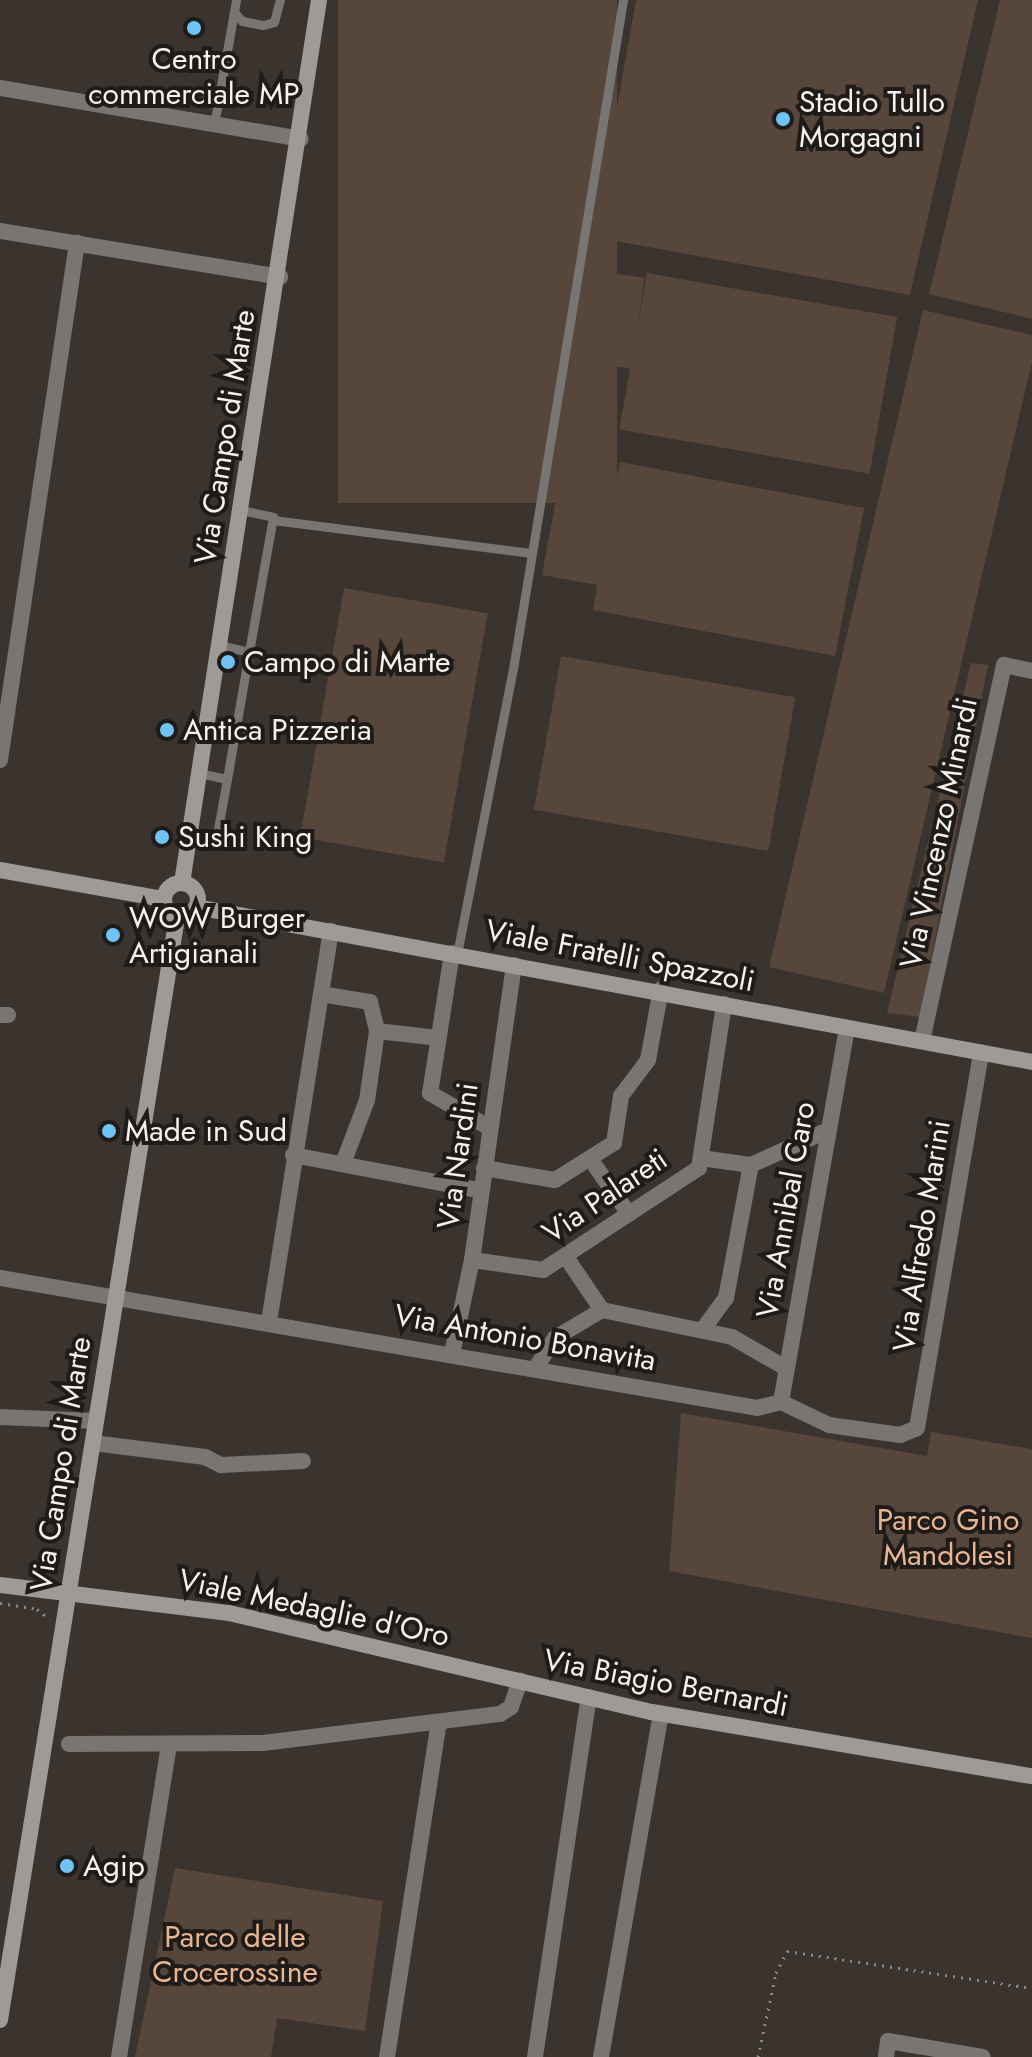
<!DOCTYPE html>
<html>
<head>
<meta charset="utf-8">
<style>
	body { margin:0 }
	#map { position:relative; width:1032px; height:2057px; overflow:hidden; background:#3a332e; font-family:Jost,sans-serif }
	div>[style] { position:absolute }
	.green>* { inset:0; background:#57463b; transform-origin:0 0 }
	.path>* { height:3px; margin-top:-1.5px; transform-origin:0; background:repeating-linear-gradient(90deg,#8e8884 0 2px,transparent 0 8px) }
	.lane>* { height:9px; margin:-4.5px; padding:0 4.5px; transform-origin:4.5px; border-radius:4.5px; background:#797573 }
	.street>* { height:16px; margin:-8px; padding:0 8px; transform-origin:8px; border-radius:8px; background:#797573 }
	.secondary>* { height:16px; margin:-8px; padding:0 8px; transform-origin:8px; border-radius:8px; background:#9f9a96 }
	.secondary>.ring { margin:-8px; padding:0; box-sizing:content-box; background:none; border:16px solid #9f9a96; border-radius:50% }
	.dots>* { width:22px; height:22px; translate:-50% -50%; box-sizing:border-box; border:4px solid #1e1b19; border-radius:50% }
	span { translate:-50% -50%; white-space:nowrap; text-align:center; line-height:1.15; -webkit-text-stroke:8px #1e1b19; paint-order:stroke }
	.poi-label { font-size:30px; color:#f5f1ed }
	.left { translate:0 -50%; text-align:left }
	.street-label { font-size:30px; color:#f5f1ed }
	.park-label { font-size:30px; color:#e9b591 }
</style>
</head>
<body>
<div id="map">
	<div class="green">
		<i style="left:338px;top:0;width:279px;height:503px"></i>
		<i style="clip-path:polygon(636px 0,978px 0,910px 295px,594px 237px)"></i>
		<i style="clip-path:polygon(1000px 0,1032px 0,1032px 319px,929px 294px)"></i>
		<i style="left:597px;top:271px;width:48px;height:92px;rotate:8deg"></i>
		<i style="left:647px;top:273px;width:254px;height:159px;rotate:10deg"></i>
		<i style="clip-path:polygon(923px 310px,1032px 335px,1032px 362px,884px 993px,769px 967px)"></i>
		<i style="clip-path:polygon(620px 462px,864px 508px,835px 656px,593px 610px,597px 585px,542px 575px,559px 483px,614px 491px)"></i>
		<i style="left:344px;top:588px;width:146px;height:253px;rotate:10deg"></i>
		<i style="left:561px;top:656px;width:238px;height:156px;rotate:10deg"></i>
		<i style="clip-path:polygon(971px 663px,988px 665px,920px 1017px,887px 1013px)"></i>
		<i style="clip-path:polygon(681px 1413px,927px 1456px,931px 1432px,1032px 1449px,1032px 1638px,669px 1571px)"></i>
		<i style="clip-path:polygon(175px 1868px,383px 1901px,365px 2031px,277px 2018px,271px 2057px,135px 2057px)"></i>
	</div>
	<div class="path">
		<i style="left:0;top:1603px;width:37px;rotate:9deg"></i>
		<i style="left:37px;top:1609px;width:14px;rotate:39deg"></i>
		<i style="left:758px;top:2057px;width:86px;rotate:-77.9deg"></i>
		<i style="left:776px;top:1973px;width:25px;rotate:-63deg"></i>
		<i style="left:787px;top:1951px;width:248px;rotate:8.6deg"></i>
	</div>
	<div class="lane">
		<i style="left:234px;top:12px;width:12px;rotate:48deg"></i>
		<i style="left:242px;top:21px;width:21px;rotate:11deg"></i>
		<i style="left:263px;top:25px;width:11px;rotate:-15deg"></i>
		<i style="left:274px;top:22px;width:23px;rotate:-75deg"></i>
		<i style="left:214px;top:125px;width:127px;rotate:-80deg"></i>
		<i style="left:241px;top:510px;width:33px;rotate:12deg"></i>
		<i style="left:273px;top:517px;width:137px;rotate:100.1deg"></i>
		<i style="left:273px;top:520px;width:260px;rotate:7.3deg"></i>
		<i style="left:219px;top:645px;width:31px;rotate:13deg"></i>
		<i style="left:249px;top:652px;width:129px;rotate:99.8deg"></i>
		<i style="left:189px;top:837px;width:27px;rotate:6deg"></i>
		<i style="left:216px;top:840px;width:62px;rotate:-79.8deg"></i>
		<i style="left:227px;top:779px;width:29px;rotate:-168deg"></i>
		<i style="left:457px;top:954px;width:290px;rotate:-78.9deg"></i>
		<i style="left:513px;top:669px;width:678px;rotate:-80.66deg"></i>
	</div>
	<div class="street">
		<i style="left:0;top:88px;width:305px;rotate:9.6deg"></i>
		<i style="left:0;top:231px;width:284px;rotate:9.3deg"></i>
		<i style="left:0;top:760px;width:523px;rotate:-81.53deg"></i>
		<i style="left:452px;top:953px;width:142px;rotate:98.9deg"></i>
		<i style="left:430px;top:1093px;width:69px;rotate:30.3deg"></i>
		<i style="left:321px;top:994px;width:50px;rotate:9.3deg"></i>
		<i style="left:370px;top:1002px;width:30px;rotate:76deg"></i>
		<i style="left:377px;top:1031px;width:70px;rotate:98.2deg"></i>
		<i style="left:367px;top:1100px;width:65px;rotate:110.7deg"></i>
		<i style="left:0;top:1015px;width:8px"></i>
		<i style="left:377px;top:1031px;width:61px;rotate:6.5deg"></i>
		<i style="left:922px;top:1041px;width:385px;rotate:-77.7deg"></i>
		<i style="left:1004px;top:665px;width:29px;rotate:12deg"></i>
		<i style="left:293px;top:1155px;width:189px;rotate:10.7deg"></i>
		<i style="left:701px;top:1158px;width:50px;rotate:8deg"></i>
		<i style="left:591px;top:1160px;width:66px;rotate:54.9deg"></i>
		<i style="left:751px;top:1165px;width:85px;rotate:-24.4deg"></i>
		<i style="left:484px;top:1168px;width:72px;rotate:9.6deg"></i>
		<i style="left:555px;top:1180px;width:70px;rotate:-32.1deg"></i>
		<i style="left:614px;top:1143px;width:48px;rotate:-81.5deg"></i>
		<i style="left:621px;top:1096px;width:45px;rotate:-53.1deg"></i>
		<i style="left:648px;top:1060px;width:72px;rotate:-79.6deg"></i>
		<i style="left:566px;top:1257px;width:64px;rotate:55.8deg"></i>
		<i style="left:472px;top:1260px;width:72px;rotate:8deg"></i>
		<i style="left:543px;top:1270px;width:186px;rotate:-33.2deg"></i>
		<i style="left:699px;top:1168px;width:166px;rotate:-81.3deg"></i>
		<i style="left:0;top:1278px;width:768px;rotate:9.74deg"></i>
		<i style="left:757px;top:1408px;width:25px;rotate:-14deg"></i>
		<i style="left:269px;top:1322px;width:396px;rotate:-81deg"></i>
		<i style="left:704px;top:1328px;width:37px;rotate:-54deg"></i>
		<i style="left:726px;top:1298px;width:135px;rotate:-79.4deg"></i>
		<i style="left:452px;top:1354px;width:96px;rotate:-78deg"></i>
		<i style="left:472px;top:1260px;width:298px;rotate:-81.9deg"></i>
		<i style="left:535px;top:1369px;width:37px;rotate:-57deg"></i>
		<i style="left:555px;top:1338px;width:55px;rotate:-30.8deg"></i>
		<i style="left:602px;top:1310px;width:133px;rotate:11.7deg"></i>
		<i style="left:732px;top:1337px;width:62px;rotate:29.9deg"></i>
		<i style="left:781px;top:1402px;width:53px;rotate:25.6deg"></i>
		<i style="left:829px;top:1425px;width:72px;rotate:8deg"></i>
		<i style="left:900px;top:1435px;width:18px;rotate:-22deg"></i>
		<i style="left:917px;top:1428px;width:381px;rotate:-80.3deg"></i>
		<i style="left:781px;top:1402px;width:380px;rotate:-80deg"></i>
		<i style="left:0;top:1417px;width:96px;rotate:2.4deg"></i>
		<i style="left:93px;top:1443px;width:113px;rotate:7.1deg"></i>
		<i style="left:205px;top:1457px;width:18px;rotate:27deg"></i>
		<i style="left:221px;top:1465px;width:82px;rotate:-2.8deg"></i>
		<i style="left:69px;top:1744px;width:194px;rotate:-0.3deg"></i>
		<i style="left:263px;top:1743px;width:239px;rotate:-7deg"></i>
		<i style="left:500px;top:1714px;width:13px;rotate:-32deg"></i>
		<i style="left:511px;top:1707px;width:28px;rotate:-71deg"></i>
		<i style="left:119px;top:2057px;width:317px;rotate:-80.9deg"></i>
		<i style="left:387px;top:2057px;width:338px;rotate:-81.2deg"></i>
		<i style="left:535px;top:2057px;width:364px;rotate:-81.5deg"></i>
		<i style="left:601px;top:2057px;width:348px;rotate:-80.1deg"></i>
		<i style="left:886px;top:2057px;width:16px;rotate:-83deg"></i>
		<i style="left:888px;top:2041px;width:96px;rotate:9.6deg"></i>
	</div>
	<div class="secondary">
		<i style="left:0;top:870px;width:166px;rotate:10.1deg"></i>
		<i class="ring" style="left:164px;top:883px;width:18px;height:18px"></i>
		<i style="left:182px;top:883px;width:894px;rotate:-81.18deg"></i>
		<i style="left:196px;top:907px;width:850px;rotate:10.5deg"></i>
		<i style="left:0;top:1585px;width:231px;rotate:7deg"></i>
		<i style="left:229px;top:1613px;width:434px;rotate:13.2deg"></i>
		<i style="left:652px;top:1712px;width:385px;rotate:9.6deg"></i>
		<i style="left:0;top:2020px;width:1117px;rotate:-80.88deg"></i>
	</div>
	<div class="dots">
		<i style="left:194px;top:28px;background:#6fc2f4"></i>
		<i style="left:783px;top:119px;background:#6fc2f4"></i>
		<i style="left:228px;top:662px;background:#6fc2f4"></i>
		<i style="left:167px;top:730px;background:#6fc2f4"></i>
		<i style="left:162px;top:837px;background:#6fc2f4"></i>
		<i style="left:113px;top:935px;background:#6fc2f4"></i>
		<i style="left:109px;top:1131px;background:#6fc2f4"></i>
		<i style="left:67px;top:1866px;background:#6fc2f4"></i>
	</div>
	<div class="poi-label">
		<span style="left:194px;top:76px">Centro<br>commerciale MP</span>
		<span class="left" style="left:799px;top:119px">Stadio Tullo<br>Morgagni</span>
		<span class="left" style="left:244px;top:662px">Campo di Marte</span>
		<span class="left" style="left:183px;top:730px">Antica Pizzeria</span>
		<span class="left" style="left:178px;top:837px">Sushi King</span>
		<span class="left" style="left:129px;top:935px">WOW Burger<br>Artigianali</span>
		<span class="left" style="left:125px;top:1131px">Made in Sud</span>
		<span class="left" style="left:83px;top:1866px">Agip</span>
	</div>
	<div class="street-label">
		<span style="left:225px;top:437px;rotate:-81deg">Via Campo di Marte</span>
		<span style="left:939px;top:833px;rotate:-78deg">Via Vincenzo Minardi</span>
		<span style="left:620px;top:956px;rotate:11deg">Viale Fratelli Spazzoli</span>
		<span style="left:458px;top:1156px;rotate:-82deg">Via Nardini</span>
		<span style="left:605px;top:1196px;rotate:-34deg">Via Palareti</span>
		<span style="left:786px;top:1210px;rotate:-80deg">Via Annibal Caro</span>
		<span style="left:922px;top:1236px;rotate:-81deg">Via Alfredo Marini</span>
		<span style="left:525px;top:1338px;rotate:10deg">Via Antonio Bonavita</span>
		<span style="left:61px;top:1464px;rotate:-81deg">Via Campo di Marte</span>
		<span style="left:314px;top:1608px;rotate:12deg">Viale Medaglie d'Oro</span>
		<span style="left:666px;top:1683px;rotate:11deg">Via Biagio Bernardi</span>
	</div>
	<div class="park-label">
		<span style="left:948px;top:1537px">Parco Gino<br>Mandolesi</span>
		<span style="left:235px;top:1954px">Parco delle<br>Crocerossine</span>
	</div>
</div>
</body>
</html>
